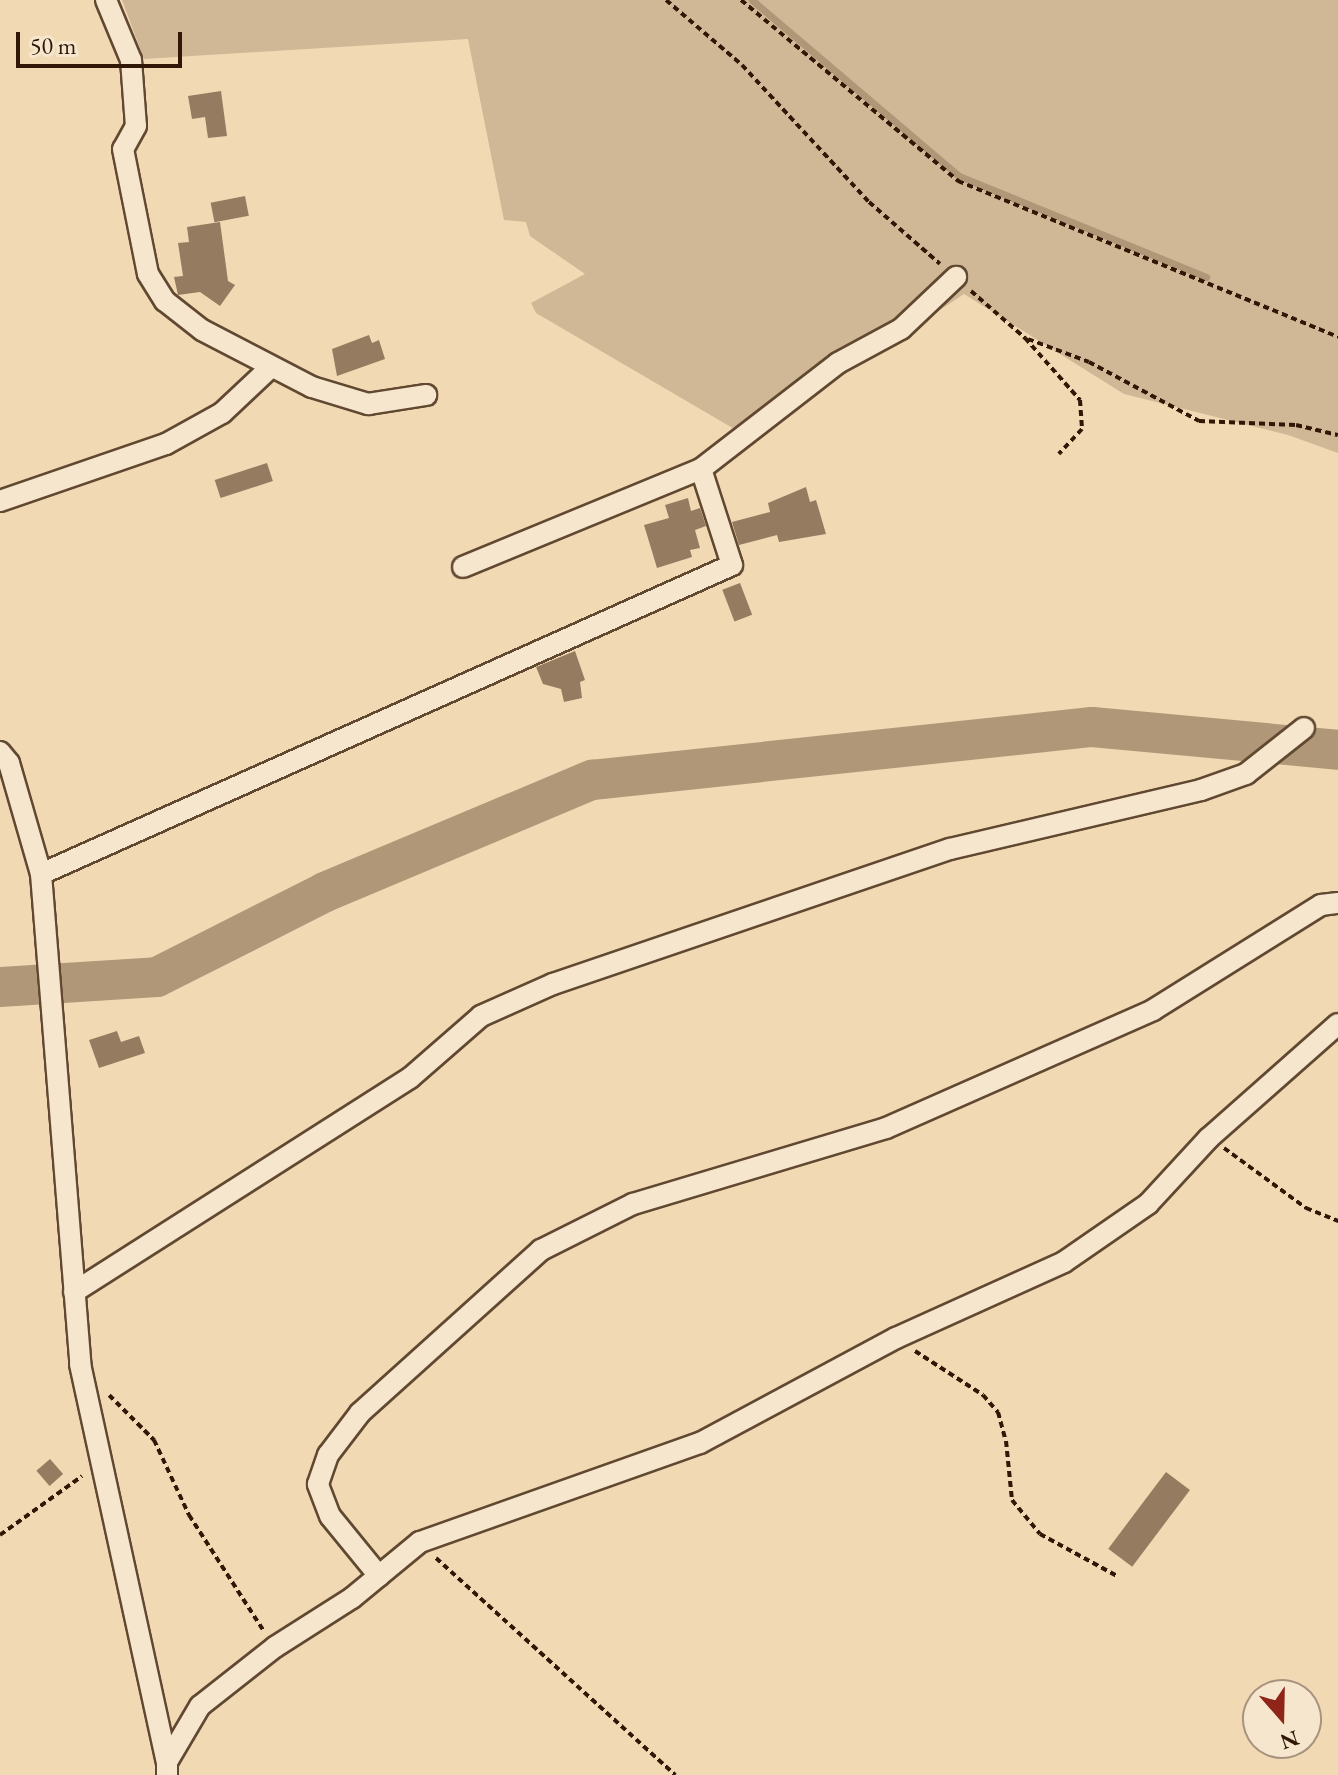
<!DOCTYPE html>
<html>
<head>
<meta charset="utf-8">
<style>
	body { margin:0 }
	#map { position:relative; width:1338px; height:1775px; overflow:hidden; background:#f1d9b3; font-family:"EB Garamond",serif }
	div>[style] { position:absolute }
	.green>* { inset:0; background:#d0b896 }
	.stream>* { height:7px; margin:-3.5px; padding:0 3.5px; transform-origin:3.5px; border-radius:3.5px; background:#b09778 }
	.river>* { height:40px; margin:-20px; padding:0 20px; transform-origin:20px; border-radius:20px; background:#b09778 }
	.building>* { inset:0; background:#957c60; transform-origin:0 0 }
	.path>* { height:4px; margin-top:-2px; transform-origin:0; background:repeating-linear-gradient(90deg,#311706 0 6px,transparent 0 10px) }
	.roads { filter:drop-shadow(2px 0 #614831) drop-shadow(-2px 0 #614831) drop-shadow(0 2px #614831) drop-shadow(0 -2px #614831) }
	.street>* { height:20px; margin:-10px; padding:0 10px; transform-origin:10px; border-radius:10px; background:#f6e6ce }
	span { translate:-50% -50%; white-space:nowrap; text-align:center; line-height:1.15; -webkit-text-stroke:6px #f6e6ce; paint-order:stroke }
	.north { position:absolute; left:1242px; top:1679px; width:80px; height:80px; box-sizing:border-box; background:#f6e6ce; border:2px solid #a7937e; border-radius:50%; rotate:160deg; font-size:22px; font-weight:700; line-height:32px; text-align:center; color:#311706 }
	.north::after { content:''; display:block; margin:auto; width:28px; height:36px; background:#8f2418; clip-path:polygon(50% 0,100% 100%,50% 72%,0 100%) }
	.scale { position:absolute; left:16px; top:32px; width:166px; height:36px; box-sizing:border-box; border:4px solid #311706; border-top:0; padding-left:10px; font-size:24px; line-height:28px; white-space:nowrap; color:#311706; -webkit-text-stroke:6px #f6e6ce; paint-order:stroke }
</style>
</head>
<body>
<div id="map">
	<div class="green">
		<i style="clip-path:polygon(122px 0,1338px 0,1338px 453px,1288px 435px,1124px 394px,964px 294px,748px 437px,536px 313px,531px 303px,585px 274px,530px 236px,526px 222px,504px 220px,468px 39px,144px 59px)"></i>
	</div>
	<div class="stream">
		<i style="left:752px;top:0;width:272px;rotate:40.4deg"></i>
		<i style="left:959px;top:176px;width:267px;rotate:22.2deg"></i>
	</div>
	<div class="river">
		<i style="left:0;top:987px;width:157px;rotate:-3.6deg"></i>
		<i style="left:157px;top:977px;width:188px;rotate:-26.8deg"></i>
		<i style="left:325px;top:892px;width:290px;rotate:-22.8deg"></i>
		<i style="left:592px;top:780px;width:503px;rotate:-6.05deg"></i>
		<i style="left:1092px;top:727px;width:247px;rotate:5.3deg"></i>
	</div>
	<div class="building">
		<i style="clip-path:polygon(221px 91px,227px 136px,208px 138px,205px 117px,192px 119px,188px 96px)"></i>
		<i style="left:245px;top:196px;width:20px;height:35px;rotate:79deg"></i>
		<i style="clip-path:polygon(220px 222px,228px 281px,235px 285px,220px 306px,200px 292px,178px 295px,174px 277px,183px 276px,178px 243px,189px 242px,187px 227px)"></i>
		<i style="clip-path:polygon(369px 335px,372px 343px,379px 340px,385px 359px,337px 376px,332px 349px)"></i>
		<i style="left:267px;top:463px;width:19px;height:55px;rotate:72deg"></i>
		<i style="clip-path:polygon(806px 487px,810px 502px,816px 500px,826px 534px,779px 542px,777px 535px,739px 545px,732px 522px,770px 512px,768px 503px)"></i>
		<i style="clip-path:polygon(688px 498px,691px 511px,700px 508px,706px 526px,695px 530px,700px 548px,690px 550px,692px 557px,657px 568px,644px 525px,669px 518px,665px 505px)"></i>
		<i style="left:740px;top:583px;width:34px;height:19px;rotate:69deg"></i>
		<i style="clip-path:polygon(575px 651px,585px 680px,580px 682px,582px 698px,564px 702px,561px 689px,543px 684px,536px 667px)"></i>
		<i style="clip-path:polygon(117px 1031px,121px 1042px,139px 1036px,145px 1053px,99px 1068px,89px 1040px)"></i>
		<i style="left:50px;top:1459px;width:20px;height:18px;rotate:49deg"></i>
		<i style="left:1166px;top:1472px;width:30px;height:96px;rotate:37deg"></i>
	</div>
	<div class="path">
		<i style="left:666px;top:0;width:100px;rotate:40.5deg"></i>
		<i style="left:742px;top:65px;width:187px;rotate:47.2deg"></i>
		<i style="left:869px;top:202px;width:94px;rotate:41.1deg"></i>
		<i style="left:741px;top:0;width:283px;rotate:39.8deg"></i>
		<i style="left:958px;top:181px;width:411px;rotate:22.3deg"></i>
		<i style="left:971px;top:291px;width:72px;rotate:41deg"></i>
		<i style="left:1025px;top:338px;width:83px;rotate:48.4deg"></i>
		<i style="left:1080px;top:400px;width:29px;rotate:86deg"></i>
		<i style="left:1082px;top:429px;width:34px;rotate:133deg"></i>
		<i style="left:1028px;top:339px;width:65px;rotate:20.7deg"></i>
		<i style="left:1089px;top:362px;width:125px;rotate:28.2deg"></i>
		<i style="left:1199px;top:421px;width:97px;rotate:2.4deg"></i>
		<i style="left:1296px;top:425px;width:43px;rotate:13.4deg"></i>
		<i style="left:1224px;top:1148px;width:102px;rotate:36.2deg"></i>
		<i style="left:1306px;top:1208px;width:35px;rotate:22deg"></i>
		<i style="left:915px;top:1351px;width:81px;rotate:32.9deg"></i>
		<i style="left:983px;top:1395px;width:23px;rotate:49deg"></i>
		<i style="left:998px;top:1412px;width:30px;rotate:75deg"></i>
		<i style="left:1006px;top:1441px;width:59px;rotate:84.2deg"></i>
		<i style="left:1012px;top:1500px;width:44px;rotate:50.5deg"></i>
		<i style="left:1040px;top:1534px;width:88px;rotate:28.6deg"></i>
		<i style="left:109px;top:1395px;width:64px;rotate:45deg"></i>
		<i style="left:154px;top:1440px;width:83px;rotate:65deg"></i>
		<i style="left:189px;top:1515px;width:137px;rotate:57.2deg"></i>
		<i style="left:0;top:1535px;width:101px;rotate:-35.7deg"></i>
		<i style="left:436px;top:1558px;width:323px;rotate:42.2deg"></i>
	</div>
	<div class="roads">
		<div class="street">
			<i style="left:106px;top:0;width:65px;rotate:67.4deg"></i>
			<i style="left:131px;top:60px;width:66px;rotate:85.7deg"></i>
			<i style="left:136px;top:126px;width:26px;rotate:119deg"></i>
			<i style="left:123px;top:149px;width:127px;rotate:78.7deg"></i>
			<i style="left:148px;top:274px;width:32px;rotate:58deg"></i>
			<i style="left:165px;top:301px;width:47px;rotate:38.1deg"></i>
			<i style="left:202px;top:330px;width:124px;rotate:27.4deg"></i>
			<i style="left:312px;top:387px;width:59px;rotate:16.9deg"></i>
			<i style="left:368px;top:404px;width:59px;rotate:-8.8deg"></i>
			<i style="left:0;top:501px;width:176px;rotate:-19deg"></i>
			<i style="left:166px;top:444px;width:64px;rotate:-29deg"></i>
			<i style="left:222px;top:413px;width:66px;rotate:-43.2deg"></i>
			<i style="left:463px;top:567px;width:257px;rotate:-22.4deg"></i>
			<i style="left:0;top:752px;width:14px;rotate:51deg"></i>
			<i style="left:9px;top:763px;width:116px;rotate:73.9deg"></i>
			<i style="left:41px;top:874px;width:492px;rotate:85.4deg"></i>
			<i style="left:80px;top:1364px;width:407px;rotate:77.7deg"></i>
			<i style="left:41px;top:874px;width:757px;rotate:-24.09deg"></i>
			<i style="left:732px;top:565px;width:101px;rotate:-107.9deg"></i>
			<i style="left:701px;top:469px;width:173px;rotate:-37.7deg"></i>
			<i style="left:838px;top:363px;width:72px;rotate:-28.4deg"></i>
			<i style="left:901px;top:329px;width:76px;rotate:-43.4deg"></i>
			<i style="left:74px;top:1292px;width:398px;rotate:-32.5deg"></i>
			<i style="left:410px;top:1078px;width:94px;rotate:-41.1deg"></i>
			<i style="left:481px;top:1016px;width:79px;rotate:-24deg"></i>
			<i style="left:553px;top:984px;width:419px;rotate:-18.8deg"></i>
			<i style="left:950px;top:849px;width:258px;rotate:-13.2deg"></i>
			<i style="left:1201px;top:790px;width:48px;rotate:-19.6deg"></i>
			<i style="left:1246px;top:774px;width:74px;rotate:-38.4deg"></i>
			<i style="left:379px;top:1576px;width:77px;rotate:-129.2deg"></i>
			<i style="left:330px;top:1516px;width:34px;rotate:-111deg"></i>
			<i style="left:318px;top:1484px;width:31px;rotate:-71deg"></i>
			<i style="left:328px;top:1455px;width:53px;rotate:-52.7deg"></i>
			<i style="left:360px;top:1413px;width:244px;rotate:-42deg"></i>
			<i style="left:541px;top:1250px;width:103px;rotate:-26.6deg"></i>
			<i style="left:633px;top:1204px;width:264px;rotate:-16.7deg"></i>
			<i style="left:886px;top:1128px;width:292px;rotate:-23.8deg"></i>
			<i style="left:1153px;top:1010px;width:198px;rotate:-32deg"></i>
			<i style="left:1321px;top:905px;width:17px;rotate:-7deg"></i>
			<i style="left:167px;top:1775px;width:13px;rotate:-90deg"></i>
			<i style="left:167px;top:1762px;width:65px;rotate:-59.5deg"></i>
			<i style="left:200px;top:1706px;width:95px;rotate:-38.2deg"></i>
			<i style="left:275px;top:1647px;width:91px;rotate:-32.5deg"></i>
			<i style="left:352px;top:1598px;width:88px;rotate:-39.5deg"></i>
			<i style="left:420px;top:1542px;width:297px;rotate:-19.5deg"></i>
			<i style="left:700px;top:1443px;width:222px;rotate:-28.2deg"></i>
			<i style="left:896px;top:1338px;width:184px;rotate:-24.3deg"></i>
			<i style="left:1064px;top:1262px;width:102px;rotate:-34.6deg"></i>
			<i style="left:1148px;top:1204px;width:90px;rotate:-47.3deg"></i>
			<i style="left:1209px;top:1138px;width:172px;rotate:-41.5deg"></i>
		</div>
	</div>
	<div class="north">N</div>
	<div class="scale">50 m</div>
</div>
</body>
</html>
